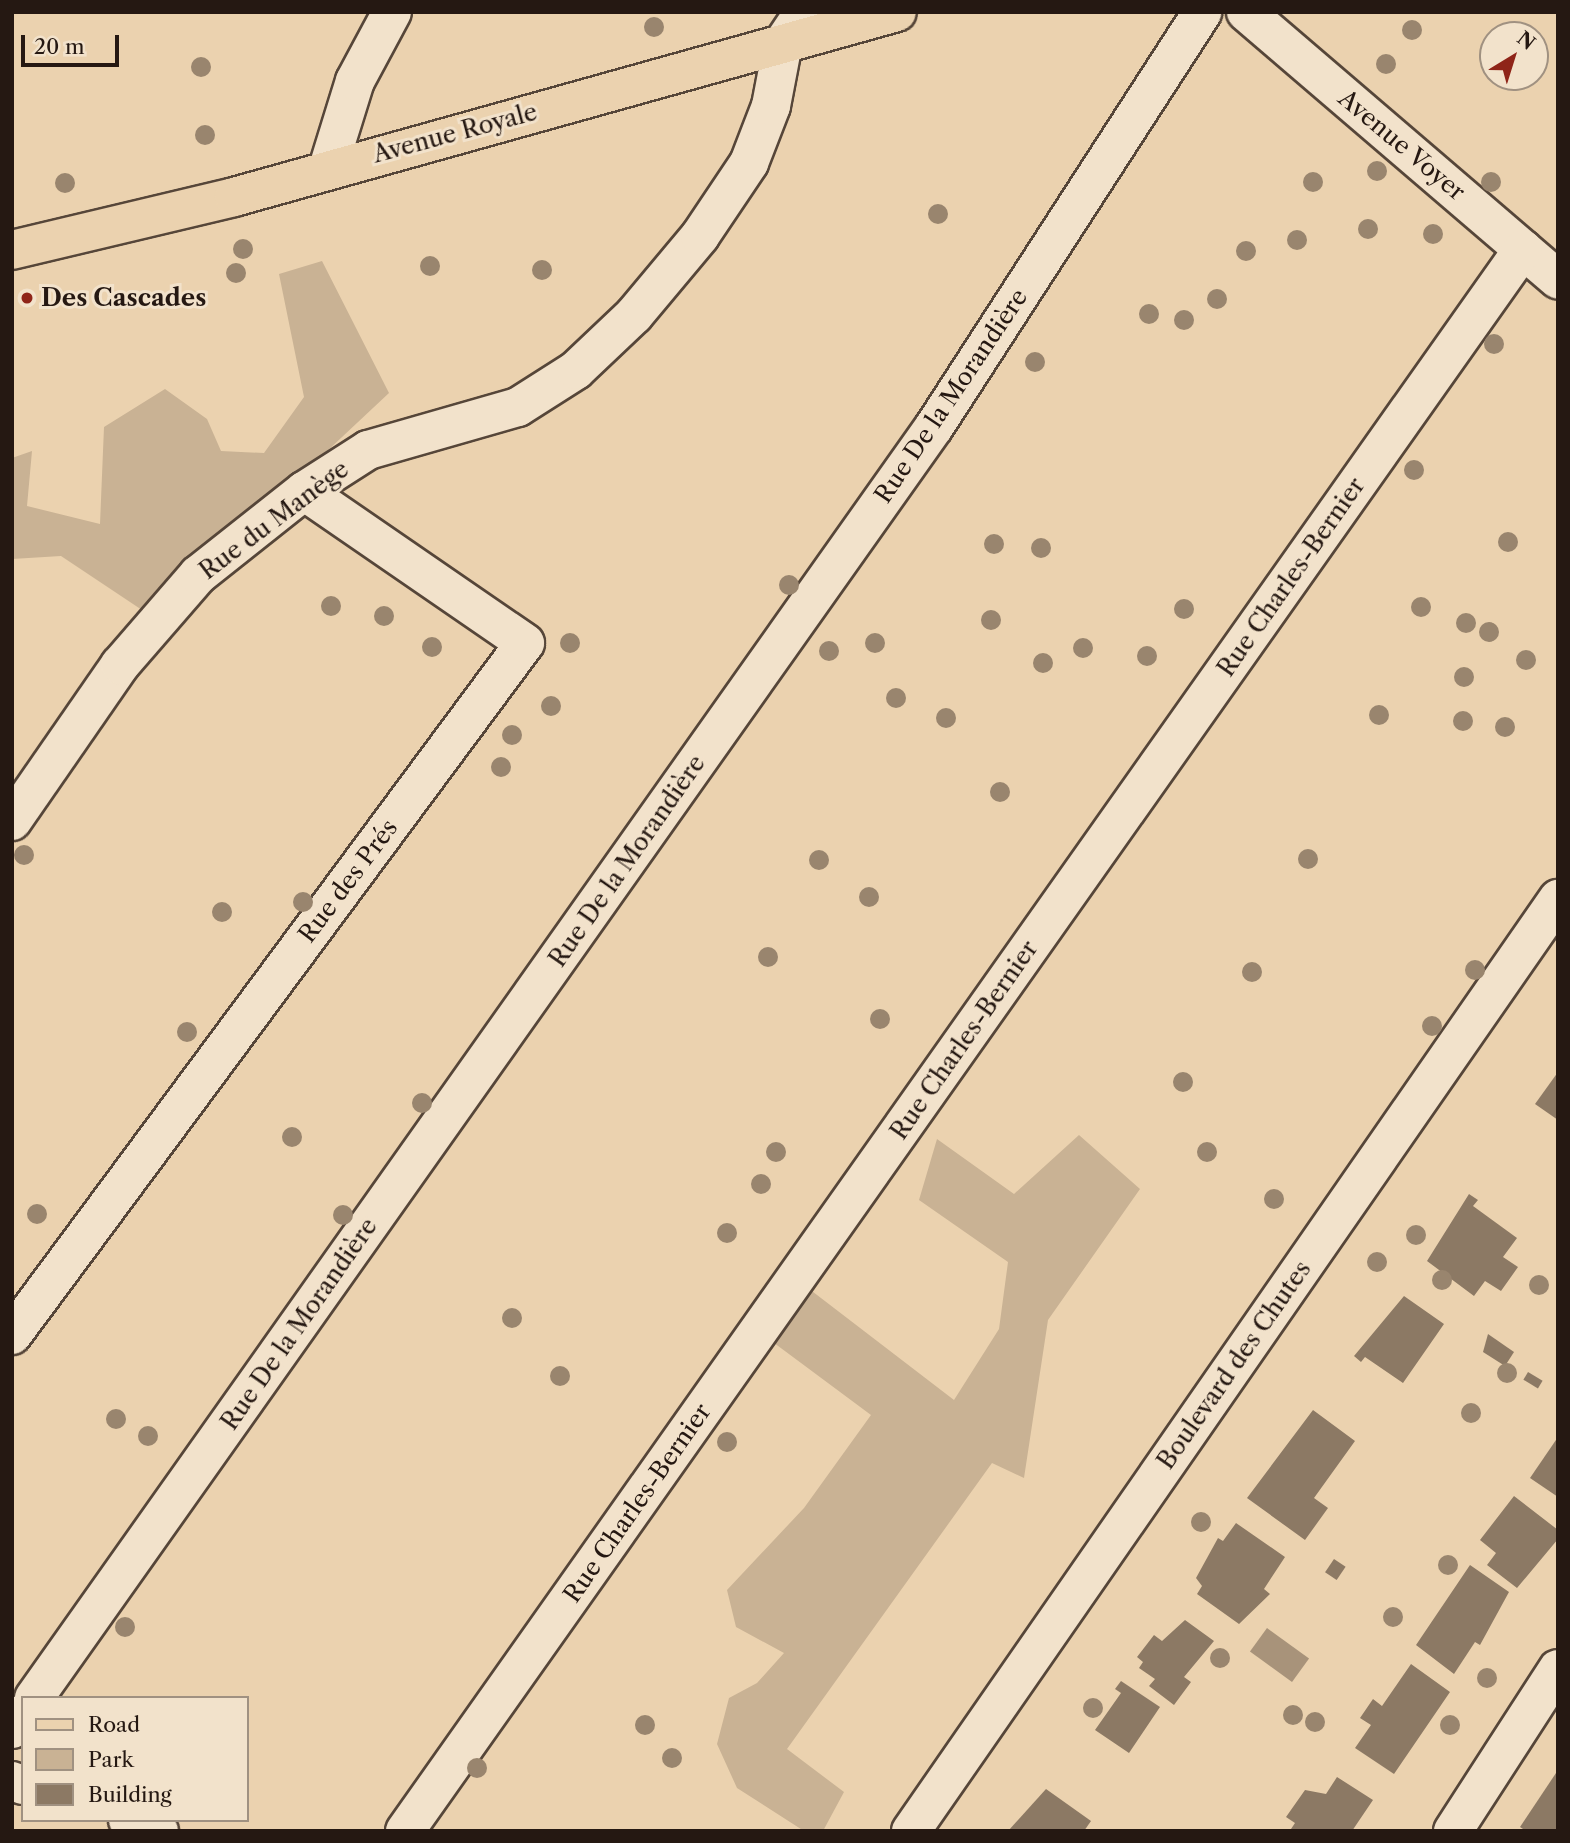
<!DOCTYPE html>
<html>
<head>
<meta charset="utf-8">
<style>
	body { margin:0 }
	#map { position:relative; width:1570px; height:1843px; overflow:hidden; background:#ebd2af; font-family:"Libre Caslon Text",serif }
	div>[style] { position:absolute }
	.green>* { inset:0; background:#c9b294 }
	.water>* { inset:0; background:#a8937a; transform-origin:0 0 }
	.building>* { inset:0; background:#8c7964; transform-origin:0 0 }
	.roads { filter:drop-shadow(2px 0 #564639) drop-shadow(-2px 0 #564639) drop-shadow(0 2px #564639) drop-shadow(0 -2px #564639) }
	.minor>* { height:38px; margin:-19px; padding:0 19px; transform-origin:19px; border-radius:19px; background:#f2e2cb }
	.major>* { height:38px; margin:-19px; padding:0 19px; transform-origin:19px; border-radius:19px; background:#ebd2af }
	.trees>* { width:20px; height:20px; margin:-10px; border-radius:50%; background:#99856e }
	.dots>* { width:19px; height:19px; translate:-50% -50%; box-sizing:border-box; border:4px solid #f2e2cb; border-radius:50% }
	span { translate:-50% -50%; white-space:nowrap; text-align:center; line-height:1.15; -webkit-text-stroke:6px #f2e2cb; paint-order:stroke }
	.street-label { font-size:24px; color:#251812 }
	.poi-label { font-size:24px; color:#251812; font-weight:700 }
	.left { translate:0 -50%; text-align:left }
	.frame { position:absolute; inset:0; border:14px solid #251812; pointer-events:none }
	.legend { position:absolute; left:21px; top:1696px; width:228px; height:126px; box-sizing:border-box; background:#f2e2cb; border:2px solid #a09181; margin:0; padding:9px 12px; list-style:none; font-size:21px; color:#251812 }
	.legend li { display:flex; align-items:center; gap:14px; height:35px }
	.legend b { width:35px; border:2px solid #a09181 }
	.north { position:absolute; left:1479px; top:21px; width:70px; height:70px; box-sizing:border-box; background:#f2e2cb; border:2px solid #a09181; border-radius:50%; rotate:38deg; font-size:19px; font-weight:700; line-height:28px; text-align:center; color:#251812 }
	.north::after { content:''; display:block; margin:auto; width:24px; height:32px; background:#8f2418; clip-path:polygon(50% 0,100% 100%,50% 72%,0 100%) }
	.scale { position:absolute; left:21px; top:35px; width:98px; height:32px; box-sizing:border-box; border:4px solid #251812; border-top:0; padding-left:9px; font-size:21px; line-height:24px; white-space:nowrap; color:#251812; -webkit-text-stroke:5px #f2e2cb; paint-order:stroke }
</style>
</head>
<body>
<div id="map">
	<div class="green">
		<i style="clip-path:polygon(322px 261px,389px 393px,151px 616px,61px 556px,12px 559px,12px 458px,32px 451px,27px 506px,100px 524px,104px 427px,165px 389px,207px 419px,221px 451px,264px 453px,304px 397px,279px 274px)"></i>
		<i style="clip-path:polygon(1079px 1135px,1140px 1189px,1048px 1320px,1024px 1478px,992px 1463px,787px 1749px,844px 1792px,823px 1831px,804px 1831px,737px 1788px,717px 1744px,729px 1698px,757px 1683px,784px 1653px,736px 1627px,727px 1590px,804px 1508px,871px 1415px,762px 1334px,804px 1285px,954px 1400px,999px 1329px,1008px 1262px,919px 1200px,937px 1139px,1014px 1194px)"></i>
	</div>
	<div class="water">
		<i style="left:1267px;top:1628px;width:52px;height:29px;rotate:36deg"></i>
	</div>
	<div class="building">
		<i style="clip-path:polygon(1558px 1072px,1558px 1120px,1535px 1104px)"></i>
		<i style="clip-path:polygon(1469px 1194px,1478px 1200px,1473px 1206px,1517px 1238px,1503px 1257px,1518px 1267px,1501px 1291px,1485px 1281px,1474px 1296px,1427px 1261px)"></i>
		<i style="clip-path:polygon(1404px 1296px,1444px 1324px,1403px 1383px,1365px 1357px,1361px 1362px,1354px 1356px)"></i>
		<i style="clip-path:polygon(1488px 1334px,1514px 1352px,1505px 1366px,1483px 1352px)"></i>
		<i style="left:1528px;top:1372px;width:17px;height:9px;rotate:31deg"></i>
		<i style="clip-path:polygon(1313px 1410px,1355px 1441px,1314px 1498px,1328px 1508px,1305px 1540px,1247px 1498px)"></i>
		<i style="clip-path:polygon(1558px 1437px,1558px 1497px,1530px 1478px)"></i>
		<i style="clip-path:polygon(1514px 1496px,1558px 1530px,1558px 1539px,1517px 1588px,1487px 1565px,1496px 1553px,1480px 1540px)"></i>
		<i style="clip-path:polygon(1236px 1523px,1285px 1557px,1264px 1589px,1270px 1594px,1239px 1624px,1197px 1594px,1202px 1586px,1196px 1578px,1218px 1538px,1223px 1541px)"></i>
		<i style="left:1334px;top:1559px;width:14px;height:16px;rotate:34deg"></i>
		<i style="clip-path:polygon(1470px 1565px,1509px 1592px,1480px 1645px,1475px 1642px,1454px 1674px,1416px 1645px)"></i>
		<i style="clip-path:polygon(1185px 1620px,1214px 1641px,1184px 1677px,1191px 1682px,1174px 1705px,1149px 1686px,1155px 1679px,1139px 1668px,1143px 1662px,1137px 1657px,1154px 1635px,1162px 1641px)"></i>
		<i style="clip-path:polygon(1411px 1664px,1450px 1692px,1394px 1774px,1355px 1748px,1371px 1725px,1360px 1718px,1373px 1699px,1382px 1706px)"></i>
		<i style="clip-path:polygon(1121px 1681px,1160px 1707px,1129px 1753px,1095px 1730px,1121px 1693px,1115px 1689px)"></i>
		<i style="clip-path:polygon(1558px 1770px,1558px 1831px,1526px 1831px,1520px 1827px)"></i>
		<i style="clip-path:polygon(1337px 1777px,1373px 1800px,1352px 1831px,1291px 1829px,1295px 1823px,1286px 1817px,1305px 1790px,1326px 1794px)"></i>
		<i style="clip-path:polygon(1046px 1789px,1091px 1821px,1084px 1831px,1008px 1831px)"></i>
	</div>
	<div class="roads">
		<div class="minor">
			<i style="left:1246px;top:12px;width:411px;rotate:40.6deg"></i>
			<i style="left:328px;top:168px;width:91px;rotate:-72.8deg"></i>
			<i style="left:355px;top:81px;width:78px;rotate:-61.8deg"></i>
			<i style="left:12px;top:821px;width:190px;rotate:-55.3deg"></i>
			<i style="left:120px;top:665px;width:119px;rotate:-49.1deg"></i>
			<i style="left:198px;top:575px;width:135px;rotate:-38.4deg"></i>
			<i style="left:304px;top:491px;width:76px;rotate:-32.6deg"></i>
			<i style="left:368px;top:450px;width:156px;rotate:-16deg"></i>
			<i style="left:518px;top:407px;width:69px;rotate:-32.5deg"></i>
			<i style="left:576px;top:370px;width:80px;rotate:-43.5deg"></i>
			<i style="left:634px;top:315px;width:103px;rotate:-50.1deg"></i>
			<i style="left:700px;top:236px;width:88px;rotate:-56.1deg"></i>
			<i style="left:749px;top:163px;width:61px;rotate:-68.9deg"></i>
			<i style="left:771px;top:106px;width:64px;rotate:-79.2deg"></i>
			<i style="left:783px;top:43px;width:37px;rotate:-56deg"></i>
			<i style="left:12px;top:1335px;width:861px;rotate:-53.45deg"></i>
			<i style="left:525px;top:643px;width:268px;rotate:-145.5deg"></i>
			<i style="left:34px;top:1698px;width:1557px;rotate:-54.7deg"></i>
			<i style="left:934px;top:427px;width:494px;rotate:-57.1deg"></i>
			<i style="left:12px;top:1729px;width:19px;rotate:-54deg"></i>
			<i style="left:12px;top:1781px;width:12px;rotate:20deg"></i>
			<i style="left:128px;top:1820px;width:33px;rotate:20deg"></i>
			<i style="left:405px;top:1831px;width:1937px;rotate:-54.75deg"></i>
			<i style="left:911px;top:1831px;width:1135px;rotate:-55.23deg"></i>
			<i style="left:1453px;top:1831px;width:193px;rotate:-57.1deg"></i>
		</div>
		<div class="major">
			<i style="left:12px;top:250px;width:228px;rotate:-13.4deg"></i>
			<i style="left:234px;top:197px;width:688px;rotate:-15.59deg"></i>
		</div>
	</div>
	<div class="trees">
		<i style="left:654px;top:27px"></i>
		<i style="left:1412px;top:30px"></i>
		<i style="left:1386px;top:64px"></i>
		<i style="left:201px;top:67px"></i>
		<i style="left:205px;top:135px"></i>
		<i style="left:1377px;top:171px"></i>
		<i style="left:1313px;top:182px"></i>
		<i style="left:1491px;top:182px"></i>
		<i style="left:65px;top:183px"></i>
		<i style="left:938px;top:214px"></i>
		<i style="left:1368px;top:229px"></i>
		<i style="left:1433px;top:234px"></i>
		<i style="left:1297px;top:240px"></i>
		<i style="left:243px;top:249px"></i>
		<i style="left:1246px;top:251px"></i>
		<i style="left:430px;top:266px"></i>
		<i style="left:542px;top:270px"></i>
		<i style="left:236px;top:273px"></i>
		<i style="left:1217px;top:299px"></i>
		<i style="left:1149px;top:314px"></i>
		<i style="left:1184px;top:320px"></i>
		<i style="left:1494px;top:344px"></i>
		<i style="left:1035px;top:362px"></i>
		<i style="left:1414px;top:470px"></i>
		<i style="left:1508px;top:542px"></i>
		<i style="left:994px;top:544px"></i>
		<i style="left:1041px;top:548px"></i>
		<i style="left:789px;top:585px"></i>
		<i style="left:331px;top:606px"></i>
		<i style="left:1421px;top:607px"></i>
		<i style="left:1184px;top:609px"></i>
		<i style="left:384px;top:616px"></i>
		<i style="left:991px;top:620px"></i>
		<i style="left:1466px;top:623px"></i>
		<i style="left:1489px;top:632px"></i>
		<i style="left:570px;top:643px"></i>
		<i style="left:875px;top:643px"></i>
		<i style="left:432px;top:647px"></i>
		<i style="left:1083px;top:648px"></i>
		<i style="left:829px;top:651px"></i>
		<i style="left:1147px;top:656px"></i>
		<i style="left:1526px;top:660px"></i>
		<i style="left:1043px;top:663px"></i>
		<i style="left:1464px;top:677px"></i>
		<i style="left:896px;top:698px"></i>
		<i style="left:551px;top:706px"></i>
		<i style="left:1379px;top:715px"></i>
		<i style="left:946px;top:718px"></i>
		<i style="left:1463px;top:721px"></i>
		<i style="left:1505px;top:727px"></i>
		<i style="left:512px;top:735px"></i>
		<i style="left:501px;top:767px"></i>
		<i style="left:1000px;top:792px"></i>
		<i style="left:24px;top:855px"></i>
		<i style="left:1308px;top:859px"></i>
		<i style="left:819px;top:860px"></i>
		<i style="left:869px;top:897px"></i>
		<i style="left:303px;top:902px"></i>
		<i style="left:222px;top:912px"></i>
		<i style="left:768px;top:957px"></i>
		<i style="left:1475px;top:970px"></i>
		<i style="left:1252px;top:972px"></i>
		<i style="left:880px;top:1019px"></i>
		<i style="left:1432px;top:1026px"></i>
		<i style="left:187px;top:1032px"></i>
		<i style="left:1183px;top:1082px"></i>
		<i style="left:422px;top:1103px"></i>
		<i style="left:292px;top:1137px"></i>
		<i style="left:776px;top:1152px"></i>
		<i style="left:1207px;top:1152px"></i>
		<i style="left:761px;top:1184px"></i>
		<i style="left:1274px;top:1199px"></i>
		<i style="left:37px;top:1214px"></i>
		<i style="left:343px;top:1215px"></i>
		<i style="left:727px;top:1233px"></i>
		<i style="left:1416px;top:1235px"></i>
		<i style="left:1377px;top:1262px"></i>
		<i style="left:1442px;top:1280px"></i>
		<i style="left:1539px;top:1285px"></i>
		<i style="left:512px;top:1318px"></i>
		<i style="left:1507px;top:1373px"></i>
		<i style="left:560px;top:1376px"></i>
		<i style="left:1471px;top:1413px"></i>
		<i style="left:116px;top:1419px"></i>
		<i style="left:148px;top:1436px"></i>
		<i style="left:727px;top:1442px"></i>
		<i style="left:1201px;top:1522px"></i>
		<i style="left:1448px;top:1565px"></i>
		<i style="left:1393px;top:1617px"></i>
		<i style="left:125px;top:1627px"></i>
		<i style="left:1220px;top:1658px"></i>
		<i style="left:1487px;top:1678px"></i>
		<i style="left:1093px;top:1708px"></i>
		<i style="left:1293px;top:1715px"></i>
		<i style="left:1315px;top:1722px"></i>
		<i style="left:645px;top:1725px"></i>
		<i style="left:1450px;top:1725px"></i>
		<i style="left:672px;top:1758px"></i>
		<i style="left:477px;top:1768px"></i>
	</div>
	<div class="dots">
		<i style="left:27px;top:298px;background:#8f2418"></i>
	</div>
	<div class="street-label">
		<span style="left:455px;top:133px;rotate:-15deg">Avenue Royale</span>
		<span style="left:1402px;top:145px;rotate:40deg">Avenue Voyer</span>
		<span style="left:951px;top:396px;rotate:-56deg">Rue De la Morandière</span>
		<span style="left:274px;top:520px;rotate:-37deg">Rue du Manège</span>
		<span style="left:1291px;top:577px;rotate:-55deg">Rue Charles-Bernier</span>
		<span style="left:627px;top:861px;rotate:-55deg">Rue De la Morandière</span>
		<span style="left:348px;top:881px;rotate:-53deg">Rue des Prés</span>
		<span style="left:964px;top:1040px;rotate:-55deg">Rue Charles-Bernier</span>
		<span style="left:299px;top:1324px;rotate:-55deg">Rue De la Morandière</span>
		<span style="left:1234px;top:1365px;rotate:-55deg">Boulevard des Chutes</span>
		<span style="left:637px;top:1503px;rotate:-55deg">Rue Charles-Bernier</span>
	</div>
	<div class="poi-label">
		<span class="left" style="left:41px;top:298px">Des Cascades</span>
	</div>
	<div class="frame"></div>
	<ul class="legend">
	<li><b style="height:9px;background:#ebd2af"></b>Road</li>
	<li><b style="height:19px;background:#c9b294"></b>Park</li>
	<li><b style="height:19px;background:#8c7964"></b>Building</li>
	</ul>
	<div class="north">N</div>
	<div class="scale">20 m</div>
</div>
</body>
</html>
